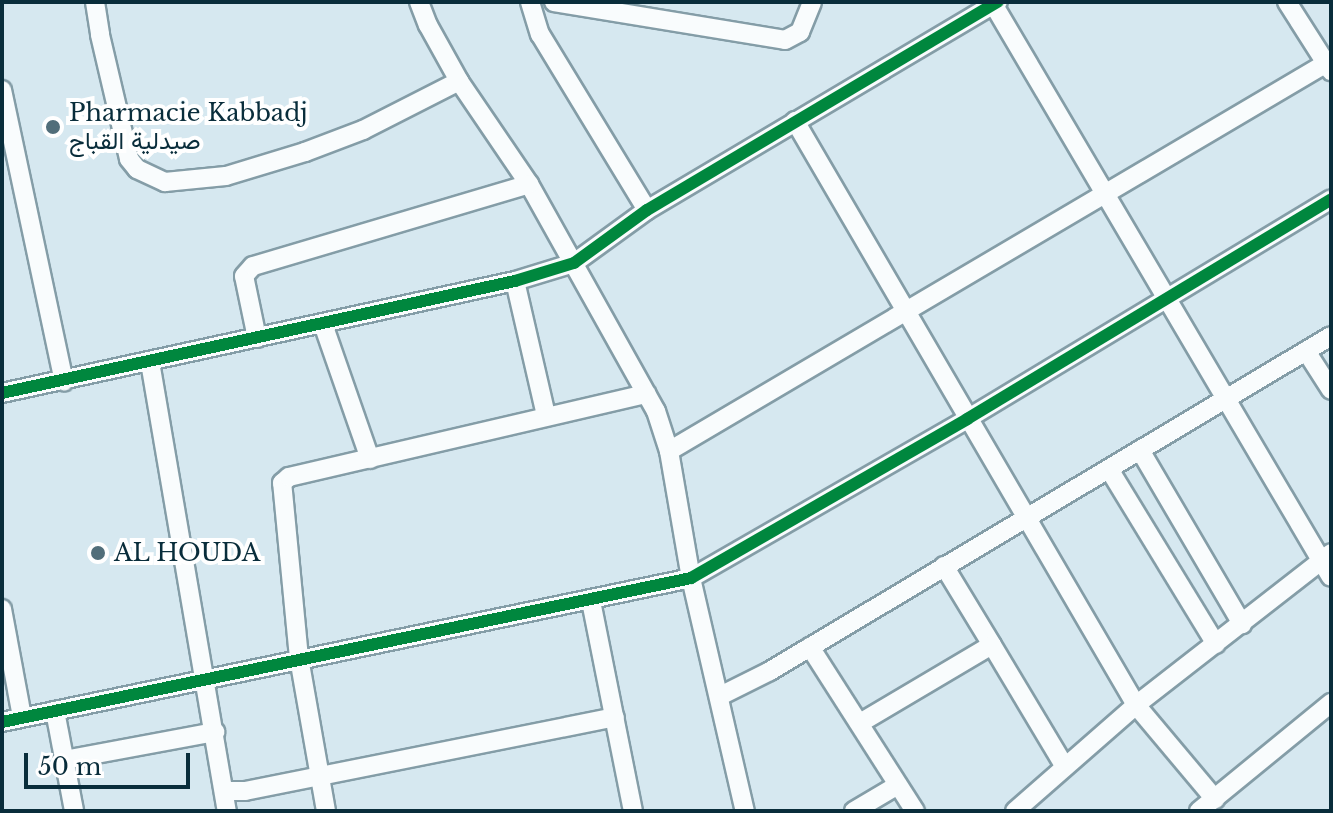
<!DOCTYPE html>
<html>
<head>
<meta charset="utf-8">
<style>
	body { margin:0 }
	#map { position:relative; width:1333px; height:813px; overflow:hidden; background:#d6e8f0; font-family:"Libre Baskerville",Vazirmatn,serif }
	div>[style] { position:absolute }
	.roads { filter:drop-shadow(2px 0 #849da7) drop-shadow(-2px 0 #849da7) drop-shadow(0 2px #849da7) drop-shadow(0 -2px #849da7) }
	.minor>* { height:18px; margin:-9px; padding:0 9px; transform-origin:9px; border-radius:9px; background:#f9fcfd }
	.cycleway>* { height:12px; margin:-6px; padding:0 6px; transform-origin:6px; border-radius:6px; background:#00873e }
	.dots>* { width:22px; height:22px; translate:-50% -50%; box-sizing:border-box; border:4px solid #fff; border-radius:50% }
	span { translate:-50% -50%; white-space:nowrap; text-align:center; line-height:1.15; -webkit-text-stroke:8px #fff; paint-order:stroke }
	.poi-label { font-size:24px; color:#092d3b }
	.left { translate:0 -50%; text-align:left }
	.frame { position:absolute; inset:0; border:4px solid #092d3b; pointer-events:none }
	.scale { position:absolute; left:24px; top:753px; width:166px; height:36px; box-sizing:border-box; border:4px solid #092d3b; border-top:0; padding-left:10px; font-size:24px; line-height:28px; white-space:nowrap; color:#092d3b; -webkit-text-stroke:6px #fff; paint-order:stroke }
</style>
</head>
<body>
<div id="map">
	<div class="roads">
		<div class="minor">
			<i style="left:95px;top:2px;width:33px;rotate:81deg"></i>
			<i style="left:100px;top:35px;width:127px;rotate:76.8deg"></i>
			<i style="left:129px;top:159px;width:13px;rotate:51deg"></i>
			<i style="left:137px;top:169px;width:31px;rotate:25deg"></i>
			<i style="left:165px;top:182px;width:61px;rotate:-5.6deg"></i>
			<i style="left:226px;top:176px;width:83px;rotate:-16.9deg"></i>
			<i style="left:305px;top:152px;width:62px;rotate:-20.8deg"></i>
			<i style="left:363px;top:130px;width:108px;rotate:-27deg"></i>
			<i style="left:419px;top:2px;width:25px;rotate:69deg"></i>
			<i style="left:428px;top:25px;width:64px;rotate:61deg"></i>
			<i style="left:459px;top:81px;width:125px;rotate:55.8deg"></i>
			<i style="left:529px;top:184px;width:260px;rotate:60.8deg"></i>
			<i style="left:656px;top:411px;width:42px;rotate:72deg"></i>
			<i style="left:669px;top:451px;width:129px;rotate:80.2deg"></i>
			<i style="left:691px;top:578px;width:239px;rotate:77deg"></i>
			<i style="left:530px;top:2px;width:34px;rotate:73deg"></i>
			<i style="left:540px;top:34px;width:206px;rotate:58.7deg"></i>
			<i style="left:554px;top:2px;width:234px;rotate:9.3deg"></i>
			<i style="left:785px;top:40px;width:17px;rotate:-28deg"></i>
			<i style="left:800px;top:32px;width:32px;rotate:-68deg"></i>
			<i style="left:992px;top:2px;width:667px;rotate:59.48deg"></i>
			<i style="left:1287px;top:2px;width:82px;rotate:57.5deg"></i>
			<i style="left:2px;top:90px;width:298px;rotate:78deg"></i>
			<i style="left:795px;top:121px;width:676px;rotate:59.72deg"></i>
			<i style="left:1136px;top:705px;width:123px;rotate:50deg"></i>
			<i style="left:515px;top:281px;width:138px;rotate:77deg"></i>
			<i style="left:323px;top:324px;width:143px;rotate:70.8deg"></i>
			<i style="left:257px;top:338px;width:63px;rotate:-101.8deg"></i>
			<i style="left:244px;top:276px;width:13px;rotate:-48deg"></i>
			<i style="left:253px;top:266px;width:288px;rotate:-16.5deg"></i>
			<i style="left:1306px;top:351px;width:46px;rotate:57.3deg"></i>
			<i style="left:150px;top:362px;width:456px;rotate:80.3deg"></i>
			<i style="left:2px;top:393px;width:525px;rotate:-12.32deg"></i>
			<i style="left:515px;top:281px;width:62px;rotate:-17deg"></i>
			<i style="left:574px;top:263px;width:90px;rotate:-36deg"></i>
			<i style="left:647px;top:210px;width:408px;rotate:-30.7deg"></i>
			<i style="left:1140px;top:450px;width:202px;rotate:59.6deg"></i>
			<i style="left:669px;top:451px;width:762px;rotate:-30.54deg"></i>
			<i style="left:1109px;top:469px;width:205px;rotate:58.6deg"></i>
			<i style="left:944px;top:566px;width:92px;rotate:58.7deg"></i>
			<i style="left:591px;top:601px;width:214px;rotate:78.7deg"></i>
			<i style="left:2px;top:609px;width:110px;rotate:79.5deg"></i>
			<i style="left:810px;top:647px;width:195px;rotate:57.4deg"></i>
			<i style="left:720px;top:696px;width:56px;rotate:-26.6deg"></i>
			<i style="left:770px;top:671px;width:653px;rotate:-30.84deg"></i>
			<i style="left:55px;top:711px;width:102px;rotate:79.2deg"></i>
			<i style="left:2px;top:722px;width:704px;rotate:-11.8deg"></i>
			<i style="left:691px;top:578px;width:319px;rotate:-29.9deg"></i>
			<i style="left:967px;top:419px;width:425px;rotate:-31.1deg"></i>
			<i style="left:860px;top:723px;width:153px;rotate:-30.6deg"></i>
			<i style="left:992px;top:645px;width:142px;rotate:59.1deg"></i>
			<i style="left:64px;top:760px;width:154px;rotate:-10.5deg"></i>
			<i style="left:224px;top:791px;width:21px"></i>
			<i style="left:245px;top:791px;width:377px;rotate:-11.3deg"></i>
			<i style="left:326px;top:811px;width:155px;rotate:-100deg"></i>
			<i style="left:299px;top:658px;width:176px;rotate:-95.5deg"></i>
			<i style="left:282px;top:483px;width:9px;rotate:-41deg"></i>
			<i style="left:289px;top:477px;width:367px;rotate:-13.1deg"></i>
			<i style="left:854px;top:811px;width:51px;rotate:-30.6deg"></i>
			<i style="left:1015px;top:811px;width:161px;rotate:-41.2deg"></i>
			<i style="left:1136px;top:705px;width:247px;rotate:-37.9deg"></i>
			<i style="left:1199px;top:811px;width:171px;rotate:-39.3deg"></i>
		</div>
	</div>
	<div class="cycleway">
		<i style="left:2px;top:393px;width:525px;rotate:-12.32deg"></i>
		<i style="left:515px;top:281px;width:62px;rotate:-17deg"></i>
		<i style="left:574px;top:263px;width:90px;rotate:-36deg"></i>
		<i style="left:647px;top:210px;width:408px;rotate:-30.7deg"></i>
		<i style="left:2px;top:722px;width:704px;rotate:-11.8deg"></i>
		<i style="left:691px;top:578px;width:319px;rotate:-29.9deg"></i>
		<i style="left:967px;top:419px;width:425px;rotate:-31.1deg"></i>
	</div>
	<div class="dots">
		<i style="left:53px;top:127px;background:#516e7a"></i>
		<i style="left:98px;top:553px;background:#516e7a"></i>
	</div>
	<div class="poi-label">
		<span class="left" style="left:69px;top:127px">Pharmacie Kabbadj<br>صيدلية القباج</span>
		<span class="left" style="left:114px;top:553px">AL HOUDA</span>
	</div>
	<div class="frame"></div>
	<div class="scale">50 m</div>
</div>
</body>
</html>
